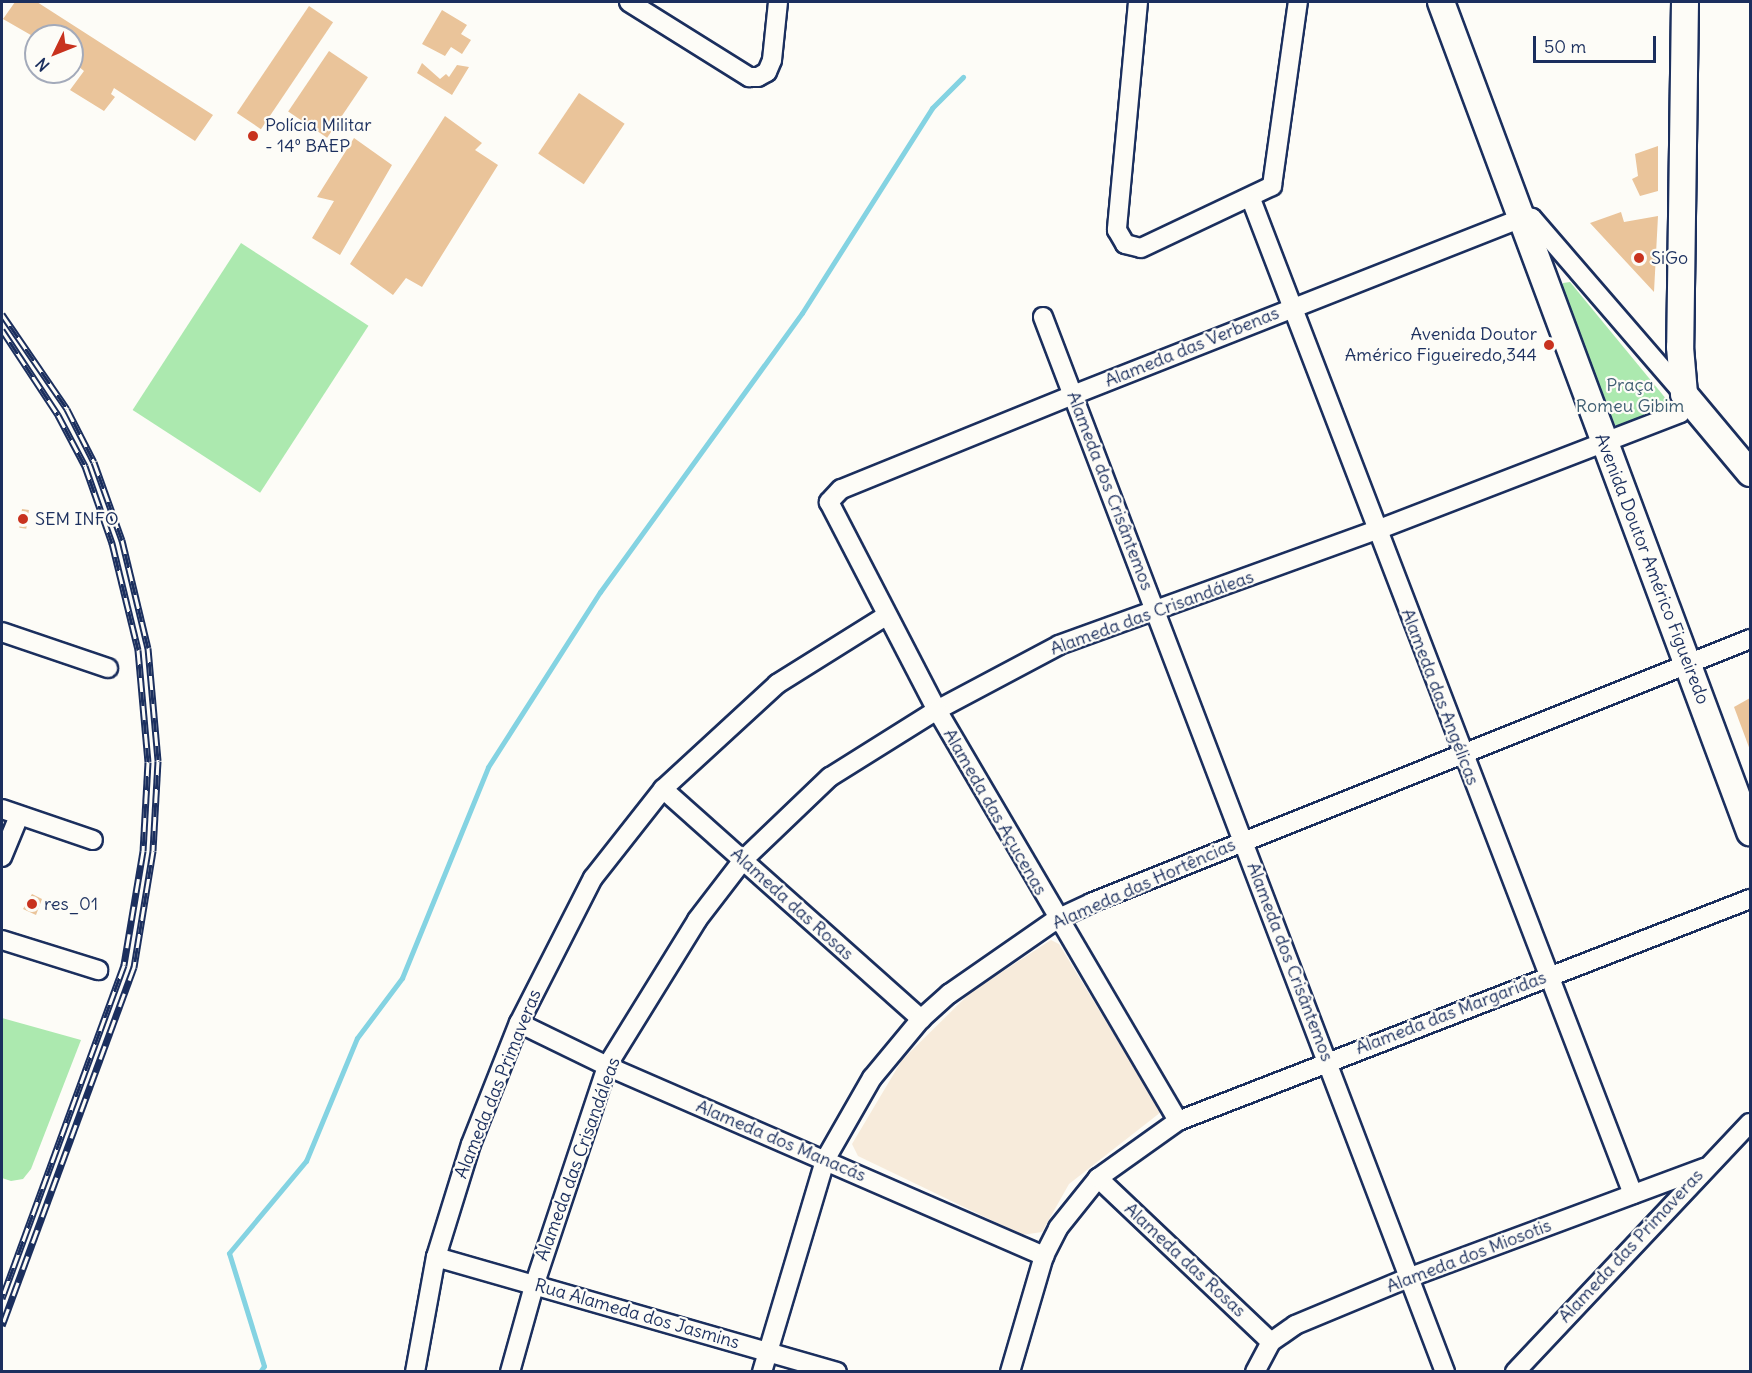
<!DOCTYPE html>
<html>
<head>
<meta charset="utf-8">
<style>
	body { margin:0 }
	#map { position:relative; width:1752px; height:1373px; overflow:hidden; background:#fdfcf7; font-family:Delius,sans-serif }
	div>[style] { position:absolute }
	.built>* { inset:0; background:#f7ebdb }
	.green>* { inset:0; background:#ace9af; transform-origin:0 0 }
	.stream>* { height:5px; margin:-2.5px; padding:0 2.5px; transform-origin:2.5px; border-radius:2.5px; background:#84d3e2 }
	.building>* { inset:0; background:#eac49a; transform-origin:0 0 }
	.roads { filter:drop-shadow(2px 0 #1b2f5e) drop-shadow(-2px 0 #1b2f5e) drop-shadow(0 2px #1b2f5e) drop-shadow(0 -2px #1b2f5e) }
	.minor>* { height:18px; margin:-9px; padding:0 9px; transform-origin:9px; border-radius:9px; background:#fdfcf7 }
	.secondary>* { height:26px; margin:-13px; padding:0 13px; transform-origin:13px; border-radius:13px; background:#fdfcf7 }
	.rail>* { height:7px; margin-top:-3.5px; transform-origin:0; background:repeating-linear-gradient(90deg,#fdfcf7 0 14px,#1b2f5e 0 28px); box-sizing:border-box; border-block:2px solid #1b2f5e }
	.dots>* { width:16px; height:16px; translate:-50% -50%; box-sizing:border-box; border:3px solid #fdfcf7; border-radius:50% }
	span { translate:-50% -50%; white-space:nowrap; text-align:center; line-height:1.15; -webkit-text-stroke:4.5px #fdfcf7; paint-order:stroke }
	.poi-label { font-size:18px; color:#1b2f5e }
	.left { translate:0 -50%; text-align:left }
	.right { translate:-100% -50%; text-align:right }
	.street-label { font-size:18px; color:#1b2f5e }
	.park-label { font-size:18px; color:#3f5e72 }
	.frame { position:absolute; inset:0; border:3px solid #1b2f5e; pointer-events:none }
	.north { position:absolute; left:24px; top:24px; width:60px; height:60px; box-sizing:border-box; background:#fdfcf7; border:2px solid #a3aaba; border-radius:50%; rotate:227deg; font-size:16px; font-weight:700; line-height:24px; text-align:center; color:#1b2f5e }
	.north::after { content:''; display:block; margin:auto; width:21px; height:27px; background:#c8321e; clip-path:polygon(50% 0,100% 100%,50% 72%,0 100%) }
	.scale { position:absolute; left:1533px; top:36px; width:123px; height:27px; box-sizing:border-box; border:3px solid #1b2f5e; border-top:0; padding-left:8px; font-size:18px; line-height:21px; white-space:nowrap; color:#1b2f5e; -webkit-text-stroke:4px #fdfcf7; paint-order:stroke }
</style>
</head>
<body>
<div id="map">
	<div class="built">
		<i style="clip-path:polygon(1051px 940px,1059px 944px,1161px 1112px,1069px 1184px,1042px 1232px,1022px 1235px,858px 1156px,852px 1144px,902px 1060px,971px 992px)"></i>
	</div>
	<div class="green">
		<i style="left:241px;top:243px;width:152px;height:199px;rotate:33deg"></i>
		<i style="clip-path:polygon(1570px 282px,1667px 400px,1664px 411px,1624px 426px,1615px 425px,1561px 288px,1563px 283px)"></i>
		<i style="clip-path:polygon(2px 1018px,81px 1040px,31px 1169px,23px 1179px,11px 1181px,2px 1178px)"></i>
	</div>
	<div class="stream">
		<i style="left:260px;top:1372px;width:7px;rotate:-56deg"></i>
		<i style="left:264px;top:1366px;width:118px;rotate:-107.2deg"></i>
		<i style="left:229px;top:1253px;width:120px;rotate:-50.1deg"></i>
		<i style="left:306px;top:1161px;width:133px;rotate:-67.5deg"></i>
		<i style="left:357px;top:1038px;width:75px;rotate:-53.1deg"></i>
		<i style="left:402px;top:978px;width:228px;rotate:-67.8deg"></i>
		<i style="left:488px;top:767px;width:208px;rotate:-57.4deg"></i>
		<i style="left:600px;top:592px;width:344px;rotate:-54.1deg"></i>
		<i style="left:802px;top:313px;width:243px;rotate:-57.6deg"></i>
		<i style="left:932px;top:108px;width:44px;rotate:-45deg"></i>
	</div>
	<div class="building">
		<i style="clip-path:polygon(15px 2px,37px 2px,213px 115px,195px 141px,114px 88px,111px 94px,115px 97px,104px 111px,70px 90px,84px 71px,72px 61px,72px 36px,36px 38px,3px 19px)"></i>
		<i style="left:309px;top:6px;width:29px;height:129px;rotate:34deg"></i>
		<i style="clip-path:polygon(442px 10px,467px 25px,461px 34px,471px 40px,462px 54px,451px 47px,445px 56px,422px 44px)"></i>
		<i style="left:329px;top:51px;width:47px;height:73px;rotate:34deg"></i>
		<i style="clip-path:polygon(422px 63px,440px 79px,446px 74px,449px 77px,457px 65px,469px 67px,452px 95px,417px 73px)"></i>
		<i style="left:579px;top:93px;width:55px;height:73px;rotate:34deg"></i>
		<i style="clip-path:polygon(445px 116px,482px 143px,475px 150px,498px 165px,422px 287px,406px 278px,393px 295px,350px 264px)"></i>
		<i style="clip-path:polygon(354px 138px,392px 165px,340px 255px,312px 238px,334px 201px,317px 197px)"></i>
		<i style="clip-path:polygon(1658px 146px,1658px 191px,1640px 196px,1632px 179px,1638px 176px,1635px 154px)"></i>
		<i style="clip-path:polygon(1621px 212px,1624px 222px,1658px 216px,1654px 292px,1590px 223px)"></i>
		<i style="left:22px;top:509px;width:7px;height:19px;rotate:8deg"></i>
		<i style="clip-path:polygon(1750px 698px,1750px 750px,1734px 707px)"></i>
		<i style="clip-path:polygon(32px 894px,42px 899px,36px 915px,23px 909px)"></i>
	</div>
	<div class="roads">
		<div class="minor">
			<i style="left:629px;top:2px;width:142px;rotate:32deg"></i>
			<i style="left:749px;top:77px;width:9px"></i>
			<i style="left:758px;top:77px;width:10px;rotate:-29deg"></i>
			<i style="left:767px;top:72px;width:13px;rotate:-67deg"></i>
			<i style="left:772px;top:60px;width:58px;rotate:-84.1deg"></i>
			<i style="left:1138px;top:2px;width:229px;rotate:95.3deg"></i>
			<i style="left:1117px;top:230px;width:16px;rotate:60deg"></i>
			<i style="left:1125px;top:244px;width:16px;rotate:14deg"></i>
			<i style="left:1141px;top:248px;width:145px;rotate:-25.3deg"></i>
			<i style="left:1272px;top:186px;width:186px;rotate:-82deg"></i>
			<i style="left:1251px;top:199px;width:1066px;rotate:69deg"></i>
			<i style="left:1043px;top:317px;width:1129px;rotate:69.14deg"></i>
			<i style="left:2px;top:632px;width:112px;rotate:18.8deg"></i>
			<i style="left:663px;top:789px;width:346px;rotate:41.7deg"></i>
			<i style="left:2px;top:809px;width:96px;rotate:18.8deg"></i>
			<i style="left:2px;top:857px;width:44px;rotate:-67.5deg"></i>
			<i style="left:2px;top:940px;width:101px;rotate:17.4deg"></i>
			<i style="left:519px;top:1023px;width:98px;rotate:26deg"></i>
			<i style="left:607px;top:1066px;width:477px;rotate:23.5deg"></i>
			<i style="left:1098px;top:1178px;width:238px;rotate:43.5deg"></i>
			<i style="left:436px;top:1257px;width:417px;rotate:16deg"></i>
			<i style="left:415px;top:1372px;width:117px;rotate:-79.7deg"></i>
			<i style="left:436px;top:1257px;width:118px;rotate:-72.8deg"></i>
			<i style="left:471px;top:1144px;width:130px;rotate:-68.4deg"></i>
			<i style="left:519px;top:1023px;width:163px;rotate:-63deg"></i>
			<i style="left:593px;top:878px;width:113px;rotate:-51.8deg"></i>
			<i style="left:663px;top:789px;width:155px;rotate:-42.6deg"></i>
			<i style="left:777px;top:684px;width:128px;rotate:-32deg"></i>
			<i style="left:510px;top:1372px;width:89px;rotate:-74.4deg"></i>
			<i style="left:534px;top:1286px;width:232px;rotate:-71.6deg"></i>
			<i style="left:607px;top:1066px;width:172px;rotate:-58.3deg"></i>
			<i style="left:697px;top:920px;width:76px;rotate:-52.5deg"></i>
			<i style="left:743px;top:860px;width:120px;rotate:-43.7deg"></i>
			<i style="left:830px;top:777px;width:126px;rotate:-32.1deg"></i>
			<i style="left:937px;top:710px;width:138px;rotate:-28deg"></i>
			<i style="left:1059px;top:645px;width:338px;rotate:-19.9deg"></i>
			<i style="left:1377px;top:530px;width:325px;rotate:-21.1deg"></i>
			<i style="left:1680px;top:413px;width:19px;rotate:-78deg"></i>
			<i style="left:1684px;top:394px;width:233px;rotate:-130.8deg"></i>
			<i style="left:1532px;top:218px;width:10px;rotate:180deg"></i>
			<i style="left:1522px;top:218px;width:483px;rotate:158.5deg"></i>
			<i style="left:1073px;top:395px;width:250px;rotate:157.9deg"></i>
			<i style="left:841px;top:489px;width:18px;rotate:133deg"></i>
			<i style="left:829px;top:502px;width:234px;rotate:62.6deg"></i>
			<i style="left:937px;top:710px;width:476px;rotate:59.6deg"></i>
			<i style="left:762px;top:1372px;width:221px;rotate:-73.4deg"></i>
			<i style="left:825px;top:1160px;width:95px;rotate:-60.2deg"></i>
			<i style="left:872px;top:1078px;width:77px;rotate:-50.3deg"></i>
			<i style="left:921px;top:1019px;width:38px;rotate:-42deg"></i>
			<i style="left:949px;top:994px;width:131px;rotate:-34.8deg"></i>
			<i style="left:1057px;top:919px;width:38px;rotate:-25deg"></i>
			<i style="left:1091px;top:903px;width:710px;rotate:-21.83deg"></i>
			<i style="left:1010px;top:1372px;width:121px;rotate:-73.7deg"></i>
			<i style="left:1044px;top:1256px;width:31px;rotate:-63deg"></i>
			<i style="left:1058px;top:1228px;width:64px;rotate:-51.3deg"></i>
			<i style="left:1098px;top:1178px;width:98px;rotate:-35.5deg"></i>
			<i style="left:1178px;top:1121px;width:614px;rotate:-21.21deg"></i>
			<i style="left:1255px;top:1372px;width:34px;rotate:-62deg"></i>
			<i style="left:1271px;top:1342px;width:29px;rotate:-35deg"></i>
			<i style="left:1295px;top:1325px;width:122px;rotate:-22.6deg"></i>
			<i style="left:1408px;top:1278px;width:316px;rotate:-20.4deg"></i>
			<i style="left:1515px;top:1372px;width:342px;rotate:-46.7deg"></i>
		</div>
		<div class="secondary">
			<i style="left:1441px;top:2px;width:886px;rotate:69.58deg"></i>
			<i style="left:1685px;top:2px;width:345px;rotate:90.8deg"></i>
			<i style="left:1680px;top:347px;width:47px;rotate:85.1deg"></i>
			<i style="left:1684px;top:394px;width:103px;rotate:50.1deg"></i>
		</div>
	</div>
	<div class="rail">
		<i style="left:2px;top:314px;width:115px;rotate:55.6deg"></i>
		<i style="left:67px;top:409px;width:59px;rotate:63deg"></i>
		<i style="left:94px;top:462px;width:83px;rotate:70.3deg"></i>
		<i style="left:122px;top:540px;width:111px;rotate:76.5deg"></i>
		<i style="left:148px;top:648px;width:113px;rotate:84.9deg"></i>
		<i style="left:158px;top:761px;width:90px;rotate:93.2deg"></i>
		<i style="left:153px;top:851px;width:118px;rotate:99.3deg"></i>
		<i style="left:134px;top:967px;width:382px;rotate:110.2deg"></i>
		<i style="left:2px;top:330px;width:102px;rotate:56.6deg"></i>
		<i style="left:58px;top:415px;width:58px;rotate:62.1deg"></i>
		<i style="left:85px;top:466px;width:82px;rotate:70.7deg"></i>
		<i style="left:112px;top:543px;width:110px;rotate:76.3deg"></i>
		<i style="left:138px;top:650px;width:112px;rotate:84.9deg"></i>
		<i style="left:148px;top:762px;width:89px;rotate:93.2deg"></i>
		<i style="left:143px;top:851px;width:116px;rotate:99.5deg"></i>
		<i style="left:124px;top:965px;width:355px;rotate:110.1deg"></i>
	</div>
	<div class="dots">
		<i style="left:253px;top:136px;background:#c8321e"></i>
		<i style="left:1639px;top:258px;background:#c8321e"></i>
		<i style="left:1549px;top:345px;background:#c8321e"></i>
		<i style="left:23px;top:519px;background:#c8321e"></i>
		<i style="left:32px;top:904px;background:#c8321e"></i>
	</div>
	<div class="poi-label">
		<span class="left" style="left:265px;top:136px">Polícia Militar<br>- 14º BAEP</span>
		<span class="left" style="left:1651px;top:258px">SiGo</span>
		<span class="right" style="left:1537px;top:345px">Avenida Doutor<br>Américo Figueiredo,344</span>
		<span class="left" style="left:35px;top:519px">SEM INFO</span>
		<span class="left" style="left:44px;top:904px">res_01</span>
	</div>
	<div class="street-label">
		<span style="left:1192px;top:347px;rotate:-22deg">Alameda das Verbenas</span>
		<span style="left:1110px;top:491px;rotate:69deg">Alameda dos Crisântemos</span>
		<span style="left:1652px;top:569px;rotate:69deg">Avenida Doutor Américo Figueiredo</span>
		<span style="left:1152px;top:613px;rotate:-20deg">Alameda das Crisandáleas</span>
		<span style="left:1440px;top:697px;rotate:69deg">Alameda das Angélicas</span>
		<span style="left:995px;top:812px;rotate:60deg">Alameda das Açucenas</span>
		<span style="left:1144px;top:884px;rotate:-24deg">Alameda das Hortências</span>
		<span style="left:792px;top:904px;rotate:42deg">Alameda das Rosas</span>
		<span style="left:1290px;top:962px;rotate:69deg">Alameda dos Crisântemos</span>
		<span style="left:1451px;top:1013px;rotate:-21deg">Alameda das Margaridas</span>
		<span style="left:498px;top:1084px;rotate:-68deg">Alameda das Primaveras</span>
		<span style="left:781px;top:1141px;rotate:23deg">Alameda dos Manacás</span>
		<span style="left:578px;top:1159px;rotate:-70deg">Alameda das Crisandáleas</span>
		<span style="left:1631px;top:1246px;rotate:-47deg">Alameda das Primaveras</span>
		<span style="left:1469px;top:1256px;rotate:-21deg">Alameda dos Miosotis</span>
		<span style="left:1185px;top:1260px;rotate:43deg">Alameda das Rosas</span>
		<span style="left:637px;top:1314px;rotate:16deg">Rua Alameda dos Jasmins</span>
	</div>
	<div class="park-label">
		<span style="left:1630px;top:396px">Praça<br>Romeu Gibim</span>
	</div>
	<div class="frame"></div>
	<div class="north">N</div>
	<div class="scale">50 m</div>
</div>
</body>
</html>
